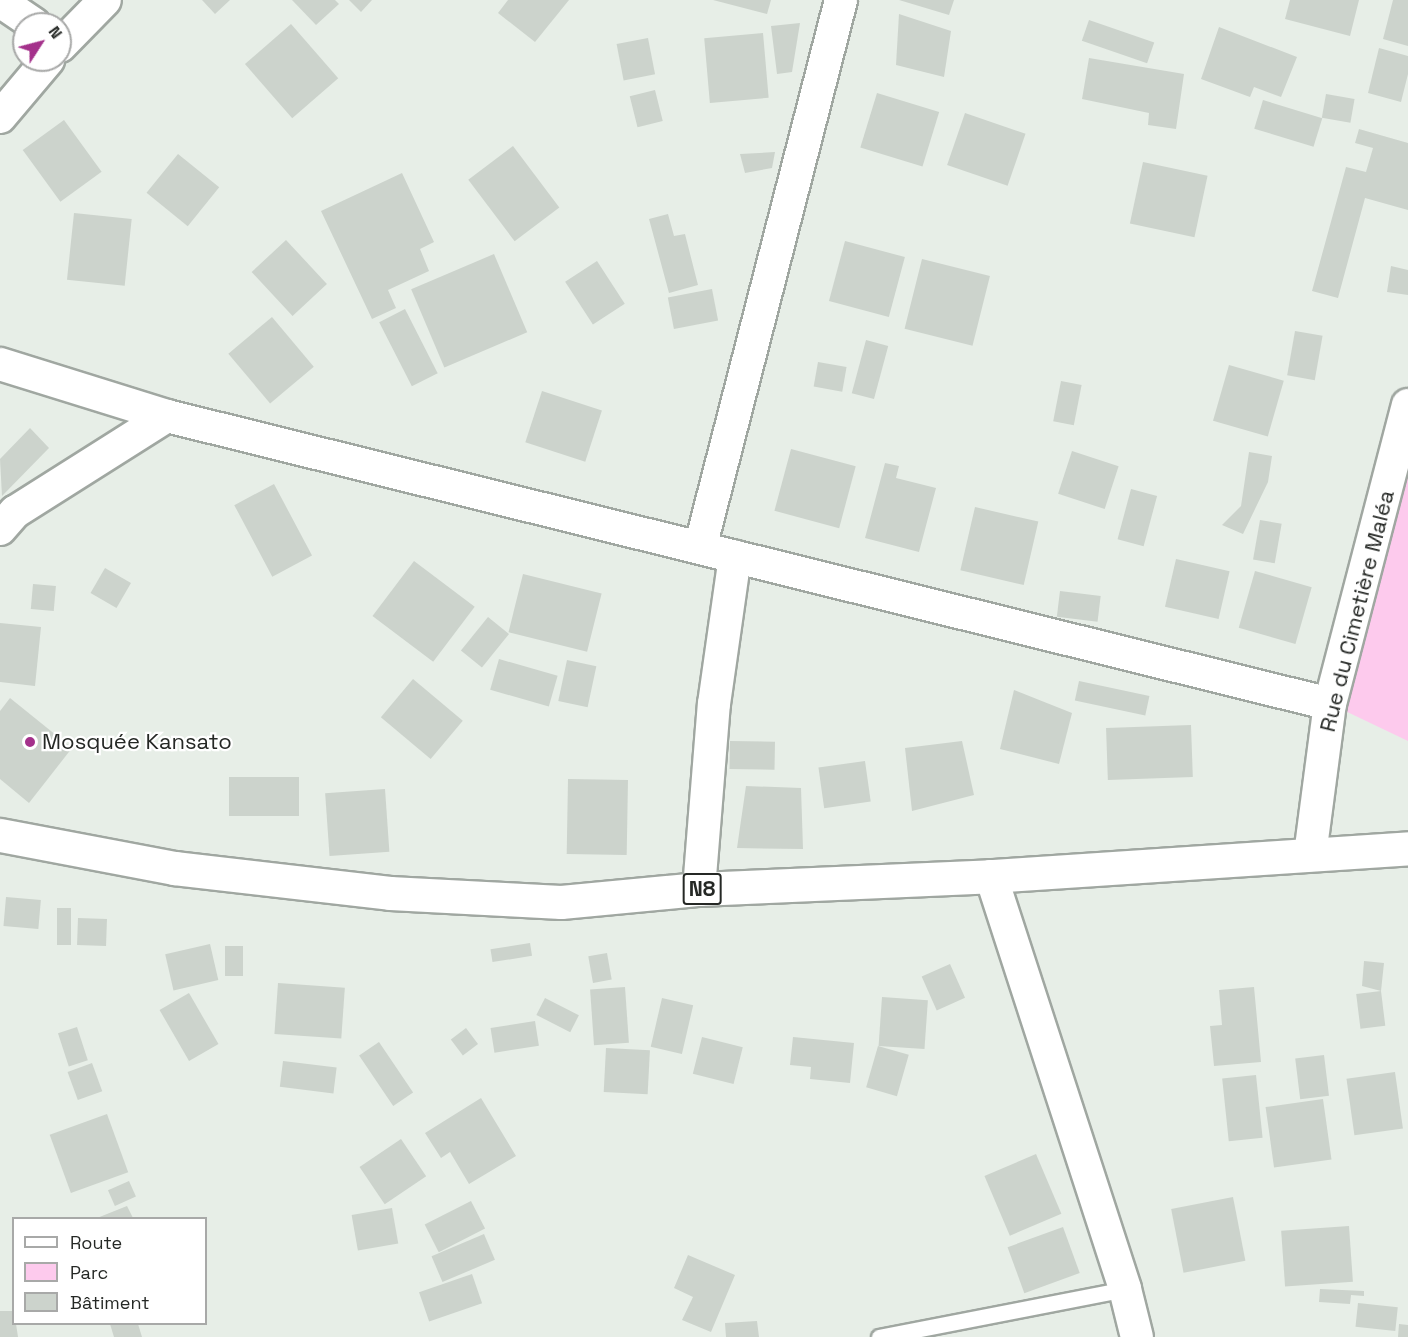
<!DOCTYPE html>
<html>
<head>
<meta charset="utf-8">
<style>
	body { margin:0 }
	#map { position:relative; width:1408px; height:1337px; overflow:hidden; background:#e7eee7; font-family:"Space Grotesk",sans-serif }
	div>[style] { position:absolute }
	.green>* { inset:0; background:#fdcaed }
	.building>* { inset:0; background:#ccd3cc; transform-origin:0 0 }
	.roads { filter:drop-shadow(2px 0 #a0a7a1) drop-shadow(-2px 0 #a0a7a1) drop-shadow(0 2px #a0a7a1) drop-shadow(0 -2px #a0a7a1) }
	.service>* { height:15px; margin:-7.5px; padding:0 7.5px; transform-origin:7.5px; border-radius:7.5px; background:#fff }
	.minor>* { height:32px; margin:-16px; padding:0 16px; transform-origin:16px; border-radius:16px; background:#fff }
	.primary>* { height:33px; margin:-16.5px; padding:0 16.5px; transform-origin:16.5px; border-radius:16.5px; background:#fff }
	.dots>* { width:16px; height:16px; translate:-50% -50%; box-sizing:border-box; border:3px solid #fff; border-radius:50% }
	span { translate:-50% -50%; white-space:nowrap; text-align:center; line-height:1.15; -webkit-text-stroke:4.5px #fff; paint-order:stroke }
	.shield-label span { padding:2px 4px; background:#fff; border:2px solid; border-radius:4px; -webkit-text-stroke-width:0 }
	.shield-label { font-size:21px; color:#252825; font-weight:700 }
	.street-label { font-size:22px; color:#252825 }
	.poi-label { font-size:22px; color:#252825 }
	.left { translate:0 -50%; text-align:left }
	.legend { position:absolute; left:12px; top:1217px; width:195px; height:108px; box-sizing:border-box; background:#fff; border:2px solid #a8a9a8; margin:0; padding:8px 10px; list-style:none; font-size:18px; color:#252825 }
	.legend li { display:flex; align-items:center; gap:12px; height:30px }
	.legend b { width:30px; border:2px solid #a8a9a8 }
	.north { position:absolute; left:12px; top:12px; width:60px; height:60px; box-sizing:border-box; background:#fff; border:2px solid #a8a9a8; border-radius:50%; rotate:54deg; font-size:16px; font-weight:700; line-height:24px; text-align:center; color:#252825 }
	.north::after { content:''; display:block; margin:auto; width:21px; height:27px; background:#a4318b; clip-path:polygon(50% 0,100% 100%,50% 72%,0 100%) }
</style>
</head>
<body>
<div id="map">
	<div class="green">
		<i style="clip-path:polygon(1408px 450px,1408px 741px,1341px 709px)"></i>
	</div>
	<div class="building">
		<i style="clip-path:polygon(202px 0,230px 0,215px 14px)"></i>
		<i style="clip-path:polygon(292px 0,335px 0,339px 4px,316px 25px)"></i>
		<i style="clip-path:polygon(349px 0,372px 0,361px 12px)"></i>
		<i style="clip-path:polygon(508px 0,569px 0,535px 42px,498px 13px)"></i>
		<i style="clip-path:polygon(713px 0,771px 0,767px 14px)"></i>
		<i style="clip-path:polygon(899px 0,954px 0,949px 15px)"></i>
		<i style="clip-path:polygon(1290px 0,1359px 0,1350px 36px,1285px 19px)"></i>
		<i style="clip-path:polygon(1393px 0,1408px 0,1408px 46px,1383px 39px)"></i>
		<i style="clip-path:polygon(899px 14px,951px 31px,944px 77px,896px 65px)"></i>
		<i style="left:1089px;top:20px;width:69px;height:22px;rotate:19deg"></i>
		<i style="clip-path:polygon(800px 23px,792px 72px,777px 74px,771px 26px)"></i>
		<i style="left:291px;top:24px;width:72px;height:61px;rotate:49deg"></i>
		<i style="clip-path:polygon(1219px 27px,1297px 57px,1281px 97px,1254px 87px,1250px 97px,1201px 79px)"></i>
		<i style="left:763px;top:33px;width:65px;height:59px;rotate:85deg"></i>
		<i style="left:648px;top:38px;width:37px;height:32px;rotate:79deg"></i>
		<i style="clip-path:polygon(1379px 48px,1408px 56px,1408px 74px,1401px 102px,1368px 93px)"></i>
		<i style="clip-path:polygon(1089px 58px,1184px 74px,1176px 129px,1148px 125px,1149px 113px,1082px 99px)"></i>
		<i style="left:655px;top:90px;width:32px;height:26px;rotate:76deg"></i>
		<i style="left:877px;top:93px;width:65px;height:57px;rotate:17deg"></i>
		<i style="left:1326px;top:94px;width:29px;height:24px;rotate:10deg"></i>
		<i style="left:1263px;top:100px;width:62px;height:30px;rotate:17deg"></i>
		<i style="left:965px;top:113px;width:64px;height:55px;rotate:19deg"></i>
		<i style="left:64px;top:120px;width:64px;height:51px;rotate:54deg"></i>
		<i style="clip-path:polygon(1359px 129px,1408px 143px,1408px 210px,1365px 198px,1338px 298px,1312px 291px,1346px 167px,1366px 172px,1373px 148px,1355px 143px)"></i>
		<i style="left:513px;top:146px;width:77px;height:56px;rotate:53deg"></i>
		<i style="clip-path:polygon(775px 152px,772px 168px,745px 173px,740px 154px)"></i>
		<i style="left:178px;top:154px;width:53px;height:50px;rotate:39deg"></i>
		<i style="left:1143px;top:162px;width:66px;height:63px;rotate:12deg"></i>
		<i style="clip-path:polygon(402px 173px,434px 242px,420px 249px,429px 271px,388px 290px,396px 308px,372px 319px,321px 211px)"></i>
		<i style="left:74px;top:213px;width:58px;height:67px;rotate:6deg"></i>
		<i style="clip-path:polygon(668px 214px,674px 236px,685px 234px,698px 285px,669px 293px,649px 219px)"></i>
		<i style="left:286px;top:240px;width:60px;height:47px;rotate:47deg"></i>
		<i style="left:845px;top:241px;width:62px;height:62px;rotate:15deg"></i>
		<i style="left:494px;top:254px;width:85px;height:90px;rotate:67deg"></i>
		<i style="left:922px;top:259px;width:70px;height:72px;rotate:14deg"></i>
		<i style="left:597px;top:261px;width:51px;height:38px;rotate:57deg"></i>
		<i style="clip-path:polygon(1391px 266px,1408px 270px,1408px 295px,1387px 292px)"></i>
		<i style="left:712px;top:289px;width:32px;height:45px;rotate:79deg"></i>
		<i style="left:405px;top:309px;width:72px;height:29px;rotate:63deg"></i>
		<i style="left:272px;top:317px;width:65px;height:57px;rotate:50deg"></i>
		<i style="left:1295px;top:331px;width:28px;height:45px;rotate:10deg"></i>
		<i style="left:866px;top:340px;width:23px;height:55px;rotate:15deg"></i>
		<i style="left:818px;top:362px;width:29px;height:25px;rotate:10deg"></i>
		<i style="left:1229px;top:365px;width:57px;height:58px;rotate:16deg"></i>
		<i style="left:1061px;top:381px;width:21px;height:41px;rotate:11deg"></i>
		<i style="left:542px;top:391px;width:63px;height:54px;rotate:18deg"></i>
		<i style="clip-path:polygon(30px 428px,49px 448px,2px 496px,0 459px)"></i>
		<i style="left:791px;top:449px;width:67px;height:64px;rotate:15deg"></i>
		<i style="left:1072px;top:451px;width:49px;height:45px;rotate:18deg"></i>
		<i style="clip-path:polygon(1249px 452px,1272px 456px,1268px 482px,1243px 534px,1222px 525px,1241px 506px)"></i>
		<i style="clip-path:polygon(885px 463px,899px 466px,896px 478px,936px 488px,919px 552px,865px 538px)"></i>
		<i style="left:274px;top:484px;width:81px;height:45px;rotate:62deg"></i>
		<i style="left:1131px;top:489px;width:27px;height:52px;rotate:15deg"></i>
		<i style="left:975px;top:507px;width:65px;height:65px;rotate:13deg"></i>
		<i style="left:1260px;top:520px;width:22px;height:40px;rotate:10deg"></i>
		<i style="left:1176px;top:559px;width:55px;height:49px;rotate:13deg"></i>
		<i style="left:414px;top:561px;width:76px;height:69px;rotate:37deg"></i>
		<i style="left:105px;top:568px;width:30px;height:29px;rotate:30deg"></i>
		<i style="left:1255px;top:571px;width:59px;height:59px;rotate:16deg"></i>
		<i style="left:523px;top:574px;width:81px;height:60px;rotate:14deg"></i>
		<i style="left:33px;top:584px;width:23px;height:25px;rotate:5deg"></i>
		<i style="left:1060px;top:591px;width:41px;height:26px;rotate:7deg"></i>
		<i style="left:488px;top:617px;width:27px;height:43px;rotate:39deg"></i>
		<i style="clip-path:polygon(0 623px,41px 627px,35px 686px,0 682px)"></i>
		<i style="left:499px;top:659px;width:61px;height:32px;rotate:16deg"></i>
		<i style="left:567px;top:660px;width:30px;height:42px;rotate:12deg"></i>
		<i style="left:413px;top:679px;width:65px;height:50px;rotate:40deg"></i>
		<i style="left:1079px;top:681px;width:72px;height:20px;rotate:12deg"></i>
		<i style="clip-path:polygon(1014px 690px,1072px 713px,1059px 764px,1000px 749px)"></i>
		<i style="clip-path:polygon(10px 698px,72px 748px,29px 803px,0 779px,0 711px)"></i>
		<i style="left:1191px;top:725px;width:52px;height:85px;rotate:88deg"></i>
		<i style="left:730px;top:741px;width:45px;height:28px;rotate:1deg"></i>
		<i style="clip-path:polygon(962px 741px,974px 795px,912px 811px,905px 748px)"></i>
		<i style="left:865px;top:761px;width:41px;height:47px;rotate:82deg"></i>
		<i style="left:299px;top:777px;width:39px;height:70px;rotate:90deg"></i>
		<i style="left:568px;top:779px;width:60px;height:75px;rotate:1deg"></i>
		<i style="clip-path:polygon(746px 786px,801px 788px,803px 849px,737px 848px)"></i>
		<i style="left:385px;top:789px;width:63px;height:60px;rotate:86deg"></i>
		<i style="left:6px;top:897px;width:35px;height:29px;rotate:5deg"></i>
		<i style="left:57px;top:908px;width:14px;height:37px"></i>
		<i style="left:78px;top:918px;width:29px;height:27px;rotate:2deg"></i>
		<i style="left:530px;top:943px;width:13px;height:40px;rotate:81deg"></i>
		<i style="left:210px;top:944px;width:37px;height:46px;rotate:77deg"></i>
		<i style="left:225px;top:946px;width:18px;height:30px"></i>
		<i style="left:607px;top:953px;width:27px;height:19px;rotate:80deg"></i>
		<i style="clip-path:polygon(1364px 961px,1384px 963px,1381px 991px,1362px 986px)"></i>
		<i style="left:950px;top:964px;width:37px;height:31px;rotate:66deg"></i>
		<i style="left:278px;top:983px;width:67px;height:51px;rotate:4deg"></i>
		<i style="left:625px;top:987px;width:56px;height:35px;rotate:86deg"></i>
		<i style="clip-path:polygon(1254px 987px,1261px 1062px,1214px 1066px,1210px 1026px,1222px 1025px,1219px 990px)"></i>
		<i style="left:1381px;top:991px;width:35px;height:25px;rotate:83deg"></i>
		<i style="left:189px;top:993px;width:59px;height:34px;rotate:60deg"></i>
		<i style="left:882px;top:997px;width:46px;height:49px;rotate:4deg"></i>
		<i style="left:545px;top:998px;width:38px;height:19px;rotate:27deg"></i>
		<i style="left:662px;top:998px;width:32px;height:50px;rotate:13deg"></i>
		<i style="left:535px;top:1021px;width:25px;height:45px;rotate:81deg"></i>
		<i style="left:77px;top:1027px;width:35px;height:20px;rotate:72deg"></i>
		<i style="left:466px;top:1028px;width:20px;height:19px;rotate:53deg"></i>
		<i style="left:702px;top:1037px;width:42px;height:38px;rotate:14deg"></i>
		<i style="clip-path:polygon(793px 1037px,854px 1043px,850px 1083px,810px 1079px,811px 1067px,790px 1065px)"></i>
		<i style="left:379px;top:1042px;width:61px;height:24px;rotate:56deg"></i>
		<i style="left:878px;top:1046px;width:32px;height:43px;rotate:16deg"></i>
		<i style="left:606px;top:1048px;width:44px;height:44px;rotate:3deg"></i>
		<i style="left:1324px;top:1055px;width:41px;height:29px;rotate:83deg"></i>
		<i style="left:283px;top:1061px;width:54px;height:26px;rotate:7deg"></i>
		<i style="left:92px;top:1063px;width:30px;height:26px;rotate:70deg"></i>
		<i style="left:1395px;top:1072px;width:57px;height:49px;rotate:82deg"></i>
		<i style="left:1256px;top:1075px;width:63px;height:34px;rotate:84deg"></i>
		<i style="clip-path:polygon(481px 1098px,516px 1156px,469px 1184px,450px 1152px,441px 1158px,425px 1133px)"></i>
		<i style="left:1323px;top:1099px;width:61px;height:58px;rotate:82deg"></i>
		<i style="left:107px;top:1114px;width:62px;height:61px;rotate:70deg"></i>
		<i style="left:401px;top:1139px;width:45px;height:50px;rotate:56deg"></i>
		<i style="left:1036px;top:1154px;width:65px;height:56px;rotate:67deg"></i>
		<i style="left:129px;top:1181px;width:17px;height:23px;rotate:66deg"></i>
		<i style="left:1233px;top:1197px;width:65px;height:63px;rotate:79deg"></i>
		<i style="left:471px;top:1201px;width:31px;height:52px;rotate:63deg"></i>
		<i style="clip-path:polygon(127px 1206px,133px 1218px,97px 1218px)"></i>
		<i style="left:392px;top:1208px;width:36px;height:41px;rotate:80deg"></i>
		<i style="left:1349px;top:1226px;width:56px;height:68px;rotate:86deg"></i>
		<i style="left:1063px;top:1227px;width:49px;height:59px;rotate:70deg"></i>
		<i style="left:484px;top:1234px;width:28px;height:57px;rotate:67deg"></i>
		<i style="clip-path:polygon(688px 1255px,735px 1275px,711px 1332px,682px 1320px,693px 1297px,674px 1288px)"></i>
		<i style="left:472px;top:1274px;width:31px;height:56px;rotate:71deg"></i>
		<i style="clip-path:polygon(1320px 1289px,1364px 1291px,1364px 1296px,1351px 1295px,1350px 1304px,1319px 1302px)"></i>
		<i style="left:1358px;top:1303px;width:40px;height:24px;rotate:6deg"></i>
		<i style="clip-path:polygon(0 1311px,14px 1311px,18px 1337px,0 1337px)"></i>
		<i style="clip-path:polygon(757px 1321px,759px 1337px,726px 1337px,725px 1323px)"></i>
		<i style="clip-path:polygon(110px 1324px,138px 1324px,142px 1337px,114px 1337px)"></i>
		<i style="clip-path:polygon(1399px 1324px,1408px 1325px,1408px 1337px,1398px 1337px)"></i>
	</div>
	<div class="roads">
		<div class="service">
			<i style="left:879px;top:1337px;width:251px;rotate:-11deg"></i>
		</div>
		<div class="minor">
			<i style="left:0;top:1px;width:41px;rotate:34.1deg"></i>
			<i style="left:60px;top:46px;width:64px;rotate:-45.6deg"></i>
			<i style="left:0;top:117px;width:75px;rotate:-49.9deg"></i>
			<i style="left:0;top:364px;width:175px;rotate:17.3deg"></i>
			<i style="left:167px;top:416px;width:1198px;rotate:13.91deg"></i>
			<i style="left:0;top:529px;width:23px;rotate:-49deg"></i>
			<i style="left:15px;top:512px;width:180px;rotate:-32.3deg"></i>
			<i style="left:700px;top:548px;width:566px;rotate:-75.57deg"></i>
			<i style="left:1310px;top:855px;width:152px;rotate:-82.5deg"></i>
			<i style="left:1330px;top:704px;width:309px;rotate:-75.4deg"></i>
			<i style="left:991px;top:876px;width:434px;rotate:72deg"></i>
			<i style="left:1125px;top:1289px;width:49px;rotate:76deg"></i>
			<i style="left:699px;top:889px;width:186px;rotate:-85.4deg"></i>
			<i style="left:714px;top:704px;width:149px;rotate:-81.9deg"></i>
		</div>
		<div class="primary">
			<i style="left:0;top:835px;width:177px;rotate:10.7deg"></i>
			<i style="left:174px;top:868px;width:217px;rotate:6.6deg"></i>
			<i style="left:390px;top:893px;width:171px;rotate:3deg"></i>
			<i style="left:561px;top:902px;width:139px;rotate:-5.4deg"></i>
			<i style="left:699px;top:889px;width:292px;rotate:-2.5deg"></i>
			<i style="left:991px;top:876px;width:418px;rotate:-3.8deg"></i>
		</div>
	</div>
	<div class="dots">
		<i style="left:30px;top:742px;background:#a4318b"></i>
	</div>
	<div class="shield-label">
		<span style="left:702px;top:889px">N8</span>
	</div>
	<div class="street-label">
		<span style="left:1357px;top:611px;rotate:-76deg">Rue du Cimetière Maléa</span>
	</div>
	<div class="poi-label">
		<span class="left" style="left:42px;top:742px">Mosquée Kansato</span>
	</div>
	<ul class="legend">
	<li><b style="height:8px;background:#fff"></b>Route</li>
	<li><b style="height:16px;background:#fdcaed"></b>Parc</li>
	<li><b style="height:16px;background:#ccd3cc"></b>Bâtiment</li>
	</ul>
	<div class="north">N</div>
</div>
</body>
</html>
